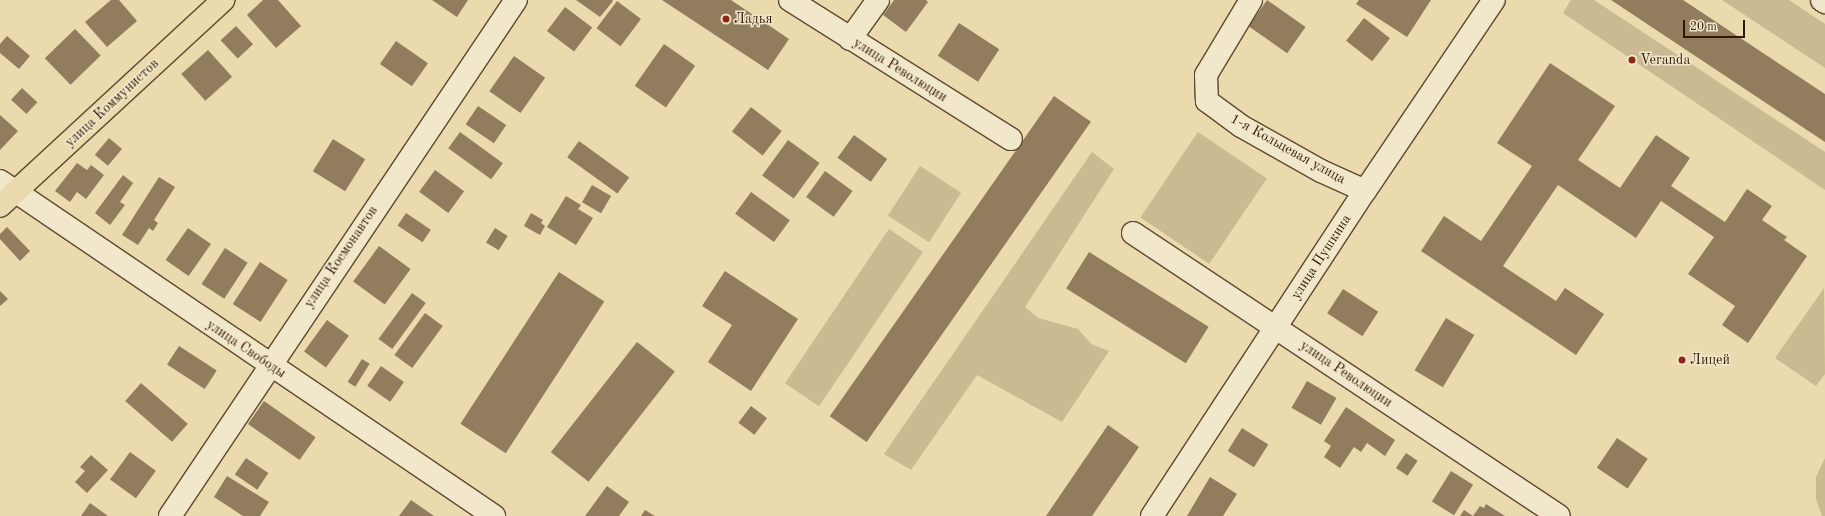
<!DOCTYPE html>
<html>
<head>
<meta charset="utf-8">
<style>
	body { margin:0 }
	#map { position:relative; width:1825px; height:516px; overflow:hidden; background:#eadaad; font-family:"Old Standard TT",serif }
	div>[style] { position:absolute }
	.green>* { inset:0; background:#cbb991; transform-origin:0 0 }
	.building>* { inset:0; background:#917c5d; transform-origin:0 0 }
	.roads { filter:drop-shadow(1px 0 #5f4830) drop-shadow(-1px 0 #5f4830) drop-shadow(0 1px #5f4830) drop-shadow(0 -1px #5f4830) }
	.minor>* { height:22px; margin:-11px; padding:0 11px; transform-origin:11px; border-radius:11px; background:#f1e7ca }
	.major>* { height:22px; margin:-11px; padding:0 11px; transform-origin:11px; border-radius:11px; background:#eadaad }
	.dots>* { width:11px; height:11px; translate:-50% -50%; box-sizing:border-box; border:2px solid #f1e7ca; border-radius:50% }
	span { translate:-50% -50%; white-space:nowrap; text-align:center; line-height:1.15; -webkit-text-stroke:3px #f1e7ca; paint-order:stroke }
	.poi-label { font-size:14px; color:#311706 }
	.left { translate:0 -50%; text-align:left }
	.street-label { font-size:14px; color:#311706 }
	.scale { position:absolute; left:1683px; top:20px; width:62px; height:18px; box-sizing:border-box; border:2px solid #311706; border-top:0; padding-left:5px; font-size:12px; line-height:14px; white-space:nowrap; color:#311706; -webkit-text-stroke:3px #f1e7ca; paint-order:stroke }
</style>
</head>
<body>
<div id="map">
	<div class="green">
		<i style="clip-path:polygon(1571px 0,1594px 0,1825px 152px,1825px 190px,1563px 13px)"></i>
		<i style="clip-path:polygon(1722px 0,1789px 0,1825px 24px,1825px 68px)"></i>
		<i style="left:1198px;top:132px;width:83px;height:103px;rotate:34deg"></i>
		<i style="clip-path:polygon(1092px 152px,1114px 169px,1025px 307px,1038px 318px,1078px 329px,1091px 344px,1109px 351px,1062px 422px,977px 375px,911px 470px,884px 454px)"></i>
		<i style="left:920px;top:166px;width:49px;height:59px;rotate:33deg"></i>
		<i style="left:889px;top:229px;width:41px;height:186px;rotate:34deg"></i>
		<i style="clip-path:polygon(1824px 288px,1825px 374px,1816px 386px,1775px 358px)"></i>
		<i style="clip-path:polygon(1825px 458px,1825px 516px,1822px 516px,1816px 499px,1816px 477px)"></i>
	</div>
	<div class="building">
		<i style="clip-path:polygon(111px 0,119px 0,137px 21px,107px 47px,85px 22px)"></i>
		<i style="clip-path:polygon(263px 0,278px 0,301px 26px,276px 48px,247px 15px)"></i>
		<i style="clip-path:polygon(432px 0,468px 0,457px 17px)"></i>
		<i style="clip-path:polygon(576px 0,612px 0,613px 1px,600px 17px)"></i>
		<i style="clip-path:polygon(662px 0,731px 0,789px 39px,768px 70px)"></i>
		<i style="clip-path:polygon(894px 0,926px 0,928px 2px,906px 32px,883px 15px)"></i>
		<i style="left:1267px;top:0;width:47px;height:32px;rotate:35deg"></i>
		<i style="clip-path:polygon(1359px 0,1431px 0,1407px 37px,1356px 4px)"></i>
		<i style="clip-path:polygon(1611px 0,1683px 0,1825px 94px,1825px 142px)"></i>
		<i style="left:617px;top:1px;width:30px;height:34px;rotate:37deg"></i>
		<i style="left:565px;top:7px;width:34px;height:30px;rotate:37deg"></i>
		<i style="left:1364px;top:18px;width:33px;height:29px;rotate:38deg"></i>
		<i style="left:959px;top:23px;width:48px;height:39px;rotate:33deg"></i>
		<i style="left:236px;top:26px;width:25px;height:21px;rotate:47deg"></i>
		<i style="left:75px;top:29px;width:37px;height:42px;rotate:46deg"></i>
		<i style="clip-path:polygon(7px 36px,30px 56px,19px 69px,0 53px,0 44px)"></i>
		<i style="left:396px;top:41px;width:39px;height:28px;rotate:35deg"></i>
		<i style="left:664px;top:44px;width:38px;height:51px;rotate:35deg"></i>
		<i style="left:208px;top:50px;width:36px;height:36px;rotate:48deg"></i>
		<i style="left:514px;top:56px;width:38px;height:43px;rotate:35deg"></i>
		<i style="clip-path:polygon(1550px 63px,1615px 106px,1578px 160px,1620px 188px,1656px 135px,1690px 158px,1671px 186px,1725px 222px,1747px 189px,1772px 206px,1762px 220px,1787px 237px,1784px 240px,1807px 256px,1748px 343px,1722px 325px,1735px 306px,1688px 274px,1714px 237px,1661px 201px,1636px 238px,1558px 185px,1503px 266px,1556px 301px,1565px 288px,1604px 314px,1576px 355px,1421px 251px,1444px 216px,1481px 241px,1532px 166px,1497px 143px)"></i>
		<i style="left:22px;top:88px;width:21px;height:16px;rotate:43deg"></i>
		<i style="left:1054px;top:96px;width:45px;height:391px;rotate:35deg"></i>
		<i style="left:478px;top:106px;width:34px;height:22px;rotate:34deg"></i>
		<i style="left:751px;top:107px;width:39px;height:31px;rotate:38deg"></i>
		<i style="clip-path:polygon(0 115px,18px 131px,0 150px)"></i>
		<i style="left:460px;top:132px;width:53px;height:20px;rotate:36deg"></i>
		<i style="left:854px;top:135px;width:41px;height:28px;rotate:36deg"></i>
		<i style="left:109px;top:138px;width:17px;height:22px;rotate:40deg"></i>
		<i style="left:333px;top:139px;width:38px;height:38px;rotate:32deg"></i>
		<i style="left:788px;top:140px;width:39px;height:44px;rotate:36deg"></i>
		<i style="left:579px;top:141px;width:62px;height:20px;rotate:36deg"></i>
		<i style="clip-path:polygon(77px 163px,87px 170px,91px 165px,104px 175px,86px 199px,77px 192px,70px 202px,55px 191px)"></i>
		<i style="left:435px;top:170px;width:36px;height:27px;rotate:36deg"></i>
		<i style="left:825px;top:171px;width:34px;height:32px;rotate:36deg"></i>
		<i style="clip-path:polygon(123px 175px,133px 183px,120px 202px,125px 205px,110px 225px,95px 213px)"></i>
		<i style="clip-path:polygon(159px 177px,175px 187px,154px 220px,158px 223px,153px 231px,149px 228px,138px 245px,122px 235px)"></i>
		<i style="left:592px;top:185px;width:22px;height:20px;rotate:30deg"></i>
		<i style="left:751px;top:192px;width:48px;height:27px;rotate:36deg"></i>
		<i style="clip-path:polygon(566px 196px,581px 205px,578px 209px,593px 218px,576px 245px,547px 227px)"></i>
		<i style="left:406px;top:213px;width:30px;height:15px;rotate:34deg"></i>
		<i style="clip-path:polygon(531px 213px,543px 220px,541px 223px,545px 226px,540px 235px,524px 226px)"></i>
		<i style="clip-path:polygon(7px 227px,30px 251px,20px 261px,0 239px,0 234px)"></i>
		<i style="left:188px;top:228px;width:28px;height:39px;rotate:35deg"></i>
		<i style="left:495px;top:228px;width:15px;height:17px;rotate:32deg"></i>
		<i style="left:379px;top:246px;width:39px;height:44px;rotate:36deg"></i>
		<i style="left:225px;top:248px;width:27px;height:43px;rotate:33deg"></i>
		<i style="left:1089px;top:252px;width:141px;height:43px;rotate:32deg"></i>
		<i style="left:260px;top:262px;width:33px;height:50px;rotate:33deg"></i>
		<i style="clip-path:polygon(725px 271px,798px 319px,751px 391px,708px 362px,732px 325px,702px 306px)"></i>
		<i style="left:559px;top:272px;width:54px;height:181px;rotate:33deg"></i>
		<i style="left:1343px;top:289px;width:42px;height:29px;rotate:33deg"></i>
		<i style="clip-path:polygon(0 291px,8px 299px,0 306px)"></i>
		<i style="left:412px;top:293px;width:17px;height:57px;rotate:36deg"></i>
		<i style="left:425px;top:313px;width:22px;height:52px;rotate:36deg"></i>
		<i style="left:1446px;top:318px;width:33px;height:61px;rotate:31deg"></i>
		<i style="left:327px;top:320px;width:27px;height:39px;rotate:36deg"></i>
		<i style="left:637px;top:342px;width:48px;height:140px;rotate:38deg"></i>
		<i style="left:179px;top:346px;width:45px;height:22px;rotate:33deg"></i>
		<i style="left:362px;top:359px;width:9px;height:27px;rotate:32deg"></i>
		<i style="left:381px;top:366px;width:28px;height:24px;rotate:35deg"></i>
		<i style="left:1307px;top:381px;width:34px;height:31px;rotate:30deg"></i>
		<i style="left:141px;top:383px;width:62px;height:24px;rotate:41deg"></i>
		<i style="left:264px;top:401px;width:63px;height:28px;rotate:35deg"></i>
		<i style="left:751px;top:406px;width:20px;height:21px;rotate:37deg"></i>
		<i style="clip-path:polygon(1346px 407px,1395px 440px,1385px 456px,1367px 443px,1361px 452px,1354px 447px,1340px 468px,1324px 457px,1331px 446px,1324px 441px)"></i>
		<i style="clip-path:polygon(1108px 425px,1139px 447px,1092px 516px,1046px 516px)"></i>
		<i style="left:1242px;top:428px;width:31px;height:27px;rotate:32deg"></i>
		<i style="left:1617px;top:438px;width:37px;height:36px;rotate:34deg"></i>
		<i style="left:130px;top:452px;width:32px;height:34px;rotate:36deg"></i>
		<i style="left:1406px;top:453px;width:14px;height:18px;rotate:34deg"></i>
		<i style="clip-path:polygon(91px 455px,108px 470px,87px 493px,75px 482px,85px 471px,80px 467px)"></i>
		<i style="left:246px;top:458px;width:27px;height:20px;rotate:34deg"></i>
		<i style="left:1451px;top:471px;width:26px;height:36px;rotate:32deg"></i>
		<i style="clip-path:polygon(227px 476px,269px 502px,260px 516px,243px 516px,214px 497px)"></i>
		<i style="clip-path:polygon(1210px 477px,1237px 494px,1223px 516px,1187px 516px)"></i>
		<i style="clip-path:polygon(607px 486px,629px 502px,619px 516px,585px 516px)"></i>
		<i style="clip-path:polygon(411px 500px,434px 516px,399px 516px)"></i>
		<i style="clip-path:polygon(90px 503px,108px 516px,81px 516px)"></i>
		<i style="clip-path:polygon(1486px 504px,1505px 516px,1460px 516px,1464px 510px,1473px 516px,1480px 506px,1484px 508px)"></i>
		<i style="clip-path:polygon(645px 510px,655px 516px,641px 516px)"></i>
	</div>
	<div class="roads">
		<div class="minor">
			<i style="left:790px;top:0;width:261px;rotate:32.2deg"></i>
			<i style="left:1251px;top:0;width:87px;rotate:121deg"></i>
			<i style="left:1206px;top:75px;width:26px;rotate:88deg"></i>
			<i style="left:1207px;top:101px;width:42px;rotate:36.3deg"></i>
			<i style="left:1241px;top:126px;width:92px;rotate:29.4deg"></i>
			<i style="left:1321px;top:171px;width:48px;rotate:24.4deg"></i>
			<i style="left:1822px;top:0;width:4px;rotate:34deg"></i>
			<i style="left:850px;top:39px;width:48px;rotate:-54.3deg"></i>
			<i style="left:0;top:181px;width:597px;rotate:34.14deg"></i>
			<i style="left:1133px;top:233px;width:511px;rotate:33.6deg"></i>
			<i style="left:170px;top:516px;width:621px;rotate:-56.16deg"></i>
			<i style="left:1152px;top:516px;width:389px;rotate:-56.8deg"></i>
			<i style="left:1365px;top:191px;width:230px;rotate:-56deg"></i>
		</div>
		<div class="major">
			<i style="left:0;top:206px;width:304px;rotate:-42.7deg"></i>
		</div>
	</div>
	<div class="dots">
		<i style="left:726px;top:19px;background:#8f2418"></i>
		<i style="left:1632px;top:60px;background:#8f2418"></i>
		<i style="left:1682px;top:360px;background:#8f2418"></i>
	</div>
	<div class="poi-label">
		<span class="left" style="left:734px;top:19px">Ладья</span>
		<span class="left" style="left:1640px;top:60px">Veranda</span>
		<span class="left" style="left:1690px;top:360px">Лицей</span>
	</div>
	<div class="street-label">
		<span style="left:900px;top:70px;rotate:32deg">улица Революции</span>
		<span style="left:112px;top:103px;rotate:-43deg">улица Коммунистов</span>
		<span style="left:1288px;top:149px;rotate:29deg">1-я Кольцевая улица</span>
		<span style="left:341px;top:257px;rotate:-56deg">улица Космонавтов</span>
		<span style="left:1321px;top:257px;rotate:-57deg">улица Пушкина</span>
		<span style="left:246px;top:349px;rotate:34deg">улица Свободы</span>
		<span style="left:1346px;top:374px;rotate:34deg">улица Революции</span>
	</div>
	<div class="scale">20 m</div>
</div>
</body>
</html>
